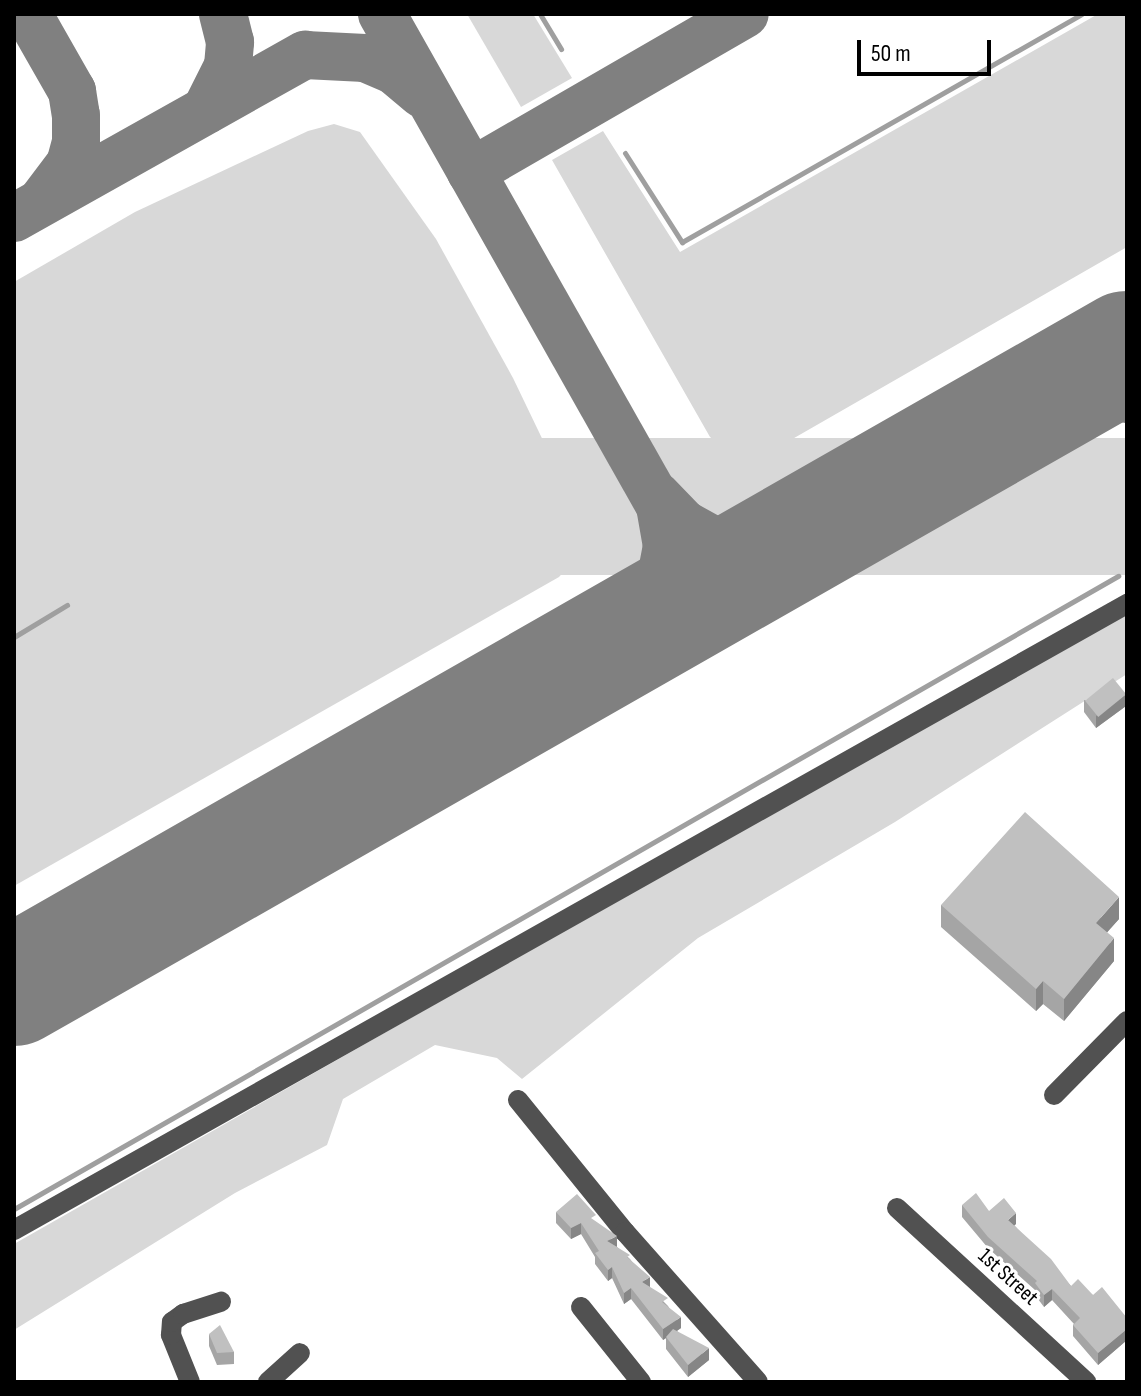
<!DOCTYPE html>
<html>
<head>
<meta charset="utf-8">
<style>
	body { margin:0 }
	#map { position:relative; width:1141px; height:1396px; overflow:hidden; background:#fff; font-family:"Sofia Sans Condensed",sans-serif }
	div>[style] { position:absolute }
	.green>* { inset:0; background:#d8d8d8; transform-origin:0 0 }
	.stream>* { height:5px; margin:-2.5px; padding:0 2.5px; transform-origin:2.5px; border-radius:2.5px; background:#9f9f9f }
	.taxiway>* { height:48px; margin:-24px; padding:0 24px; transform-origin:24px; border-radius:24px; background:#808080 }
	.runway>* { height:120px; margin:-60px; padding:0 60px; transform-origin:60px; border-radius:60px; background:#808080 }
	.minor>* { height:20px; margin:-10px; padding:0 10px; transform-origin:10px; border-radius:10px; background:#515151 }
	.wall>* { inset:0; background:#a5a5a5 }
	.shaded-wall>* { inset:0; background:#868686 }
	.building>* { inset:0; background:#c0c0c0; transform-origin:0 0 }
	span { translate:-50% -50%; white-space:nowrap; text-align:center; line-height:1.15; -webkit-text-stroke:6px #fff; paint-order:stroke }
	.street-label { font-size:22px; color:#000 }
	.frame { position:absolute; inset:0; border:16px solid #000; pointer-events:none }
	.scale { position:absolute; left:857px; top:40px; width:134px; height:36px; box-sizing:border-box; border:4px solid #000; border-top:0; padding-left:10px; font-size:24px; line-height:28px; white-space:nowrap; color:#000; -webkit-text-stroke:6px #fff; paint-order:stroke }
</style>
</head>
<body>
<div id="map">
	<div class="green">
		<i style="clip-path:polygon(467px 14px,533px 14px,572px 78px,521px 107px)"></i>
		<i style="clip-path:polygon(1098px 14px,1127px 14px,1127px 247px,775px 449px,750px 455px,728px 451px,710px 437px,552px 160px,603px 131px,680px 252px)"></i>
		<i style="clip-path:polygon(334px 124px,360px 132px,436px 239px,513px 378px,575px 507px,584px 534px,578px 556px,559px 577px,14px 886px,14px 282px,135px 212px,308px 131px)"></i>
		<i style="left:1127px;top:438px;width:137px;height:1282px;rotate:90deg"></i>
		<i style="clip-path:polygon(1127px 610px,1127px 674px,895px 822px,698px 938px,522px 1079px,497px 1058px,435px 1045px,343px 1099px,327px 1145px,235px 1193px,14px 1330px,14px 1244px)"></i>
	</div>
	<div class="stream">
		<i style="left:540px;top:14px;width:41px;rotate:59deg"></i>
		<i style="left:625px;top:153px;width:106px;rotate:57.4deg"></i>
		<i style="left:682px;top:242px;width:460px;rotate:-29.7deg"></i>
		<i style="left:14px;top:637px;width:62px;rotate:-31.1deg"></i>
		<i style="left:14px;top:1209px;width:1273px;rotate:-29.83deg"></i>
	</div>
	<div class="taxiway">
		<i style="left:28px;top:14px;width:89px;rotate:60.3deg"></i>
		<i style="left:72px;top:91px;width:24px;rotate:81deg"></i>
		<i style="left:76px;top:115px;width:27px;rotate:90deg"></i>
		<i style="left:76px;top:142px;width:23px;rotate:105deg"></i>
		<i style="left:70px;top:164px;width:46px;rotate:127.1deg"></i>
		<i style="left:382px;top:14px;width:565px;rotate:60.53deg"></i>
		<i style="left:660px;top:506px;width:41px;rotate:80.1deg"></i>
		<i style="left:667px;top:546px;width:43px;rotate:100.8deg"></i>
		<i style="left:659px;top:588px;width:24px;rotate:120deg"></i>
		<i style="left:647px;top:609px;width:45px;rotate:132.3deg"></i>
		<i style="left:206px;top:110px;width:49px;rotate:-63.4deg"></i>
		<i style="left:228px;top:66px;width:24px;rotate:-85deg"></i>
		<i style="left:230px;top:42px;width:29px;rotate:-104deg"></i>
		<i style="left:471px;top:172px;width:316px;rotate:-30deg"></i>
		<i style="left:14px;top:218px;width:334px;rotate:-29.3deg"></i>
		<i style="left:305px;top:55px;width:60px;rotate:2.9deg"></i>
		<i style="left:365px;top:58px;width:33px;rotate:23deg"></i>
		<i style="left:395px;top:71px;width:35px;rotate:40deg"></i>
		<i style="left:1084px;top:375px;width:49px;rotate:29.2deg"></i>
		<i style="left:656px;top:495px;width:40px;rotate:46deg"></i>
		<i style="left:684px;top:524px;width:31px;rotate:29deg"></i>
		<i style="left:711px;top:539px;width:40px;rotate:12deg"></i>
		<i style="left:750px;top:547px;width:39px;rotate:-4deg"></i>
	</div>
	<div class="runway">
		<i style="left:14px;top:986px;width:1281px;rotate:-29.71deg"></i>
	</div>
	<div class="minor">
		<i style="left:1054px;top:1095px;width:104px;rotate:-45.4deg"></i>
		<i style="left:518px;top:1100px;width:170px;rotate:51deg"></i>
		<i style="left:625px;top:1232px;width:200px;rotate:48.4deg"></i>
		<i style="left:897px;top:1208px;width:257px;rotate:42.6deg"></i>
		<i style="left:14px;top:1230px;width:1277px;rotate:-29.36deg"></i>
		<i style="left:581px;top:1307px;width:96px;rotate:51.3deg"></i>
		<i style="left:190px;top:1382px;width:51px;rotate:-112deg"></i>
		<i style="left:171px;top:1335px;width:13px;rotate:-86deg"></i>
		<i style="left:172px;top:1322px;width:14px;rotate:-36deg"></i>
		<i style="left:183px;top:1314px;width:40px;rotate:-18deg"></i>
		<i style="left:268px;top:1382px;width:43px;rotate:-42.2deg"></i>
	</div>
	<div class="wall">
		<i style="clip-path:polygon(1084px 700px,1126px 706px,1096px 728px,1084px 712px)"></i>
		<i style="clip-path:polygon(941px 905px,1119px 919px,1107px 932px,1114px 961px,1064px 1021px,1043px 1004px,1036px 1011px,941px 927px)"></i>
		<i style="clip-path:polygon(962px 1205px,989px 1211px,1016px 1224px,1014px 1225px,1071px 1286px,1093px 1295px,1127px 1318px,1127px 1340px,1098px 1365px,1073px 1336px,1073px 1325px,1074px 1324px,1052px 1300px,1044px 1307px,1035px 1295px,1035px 1290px,988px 1248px,962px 1217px)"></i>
		<i style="clip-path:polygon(556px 1212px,596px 1222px,617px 1247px,630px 1259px,650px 1288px,668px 1306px,681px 1328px,677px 1331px,709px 1360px,688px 1377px,666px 1349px,666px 1338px,663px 1340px,631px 1299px,624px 1304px,612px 1278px,608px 1281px,595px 1264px,595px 1257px,581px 1234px,571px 1239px,556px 1223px)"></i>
		<i style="clip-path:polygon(209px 1334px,234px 1352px,234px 1364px,217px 1365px,209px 1346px)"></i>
	</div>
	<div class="shaded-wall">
		<i style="clip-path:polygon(1126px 694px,1126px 706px,1096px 728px,1096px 716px)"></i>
		<i style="clip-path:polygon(1119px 897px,1119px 919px,1096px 945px,1096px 923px)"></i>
		<i style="clip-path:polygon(1114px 938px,1114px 961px,1064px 1021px,1064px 999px)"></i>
		<i style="clip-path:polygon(1043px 981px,1043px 1004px,1036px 1011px,1036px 989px)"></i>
		<i style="clip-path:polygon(1016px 1213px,1016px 1224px,1008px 1231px,1008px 1220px)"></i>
		<i style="clip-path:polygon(581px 1223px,581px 1234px,571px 1239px,571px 1228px)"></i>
		<i style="clip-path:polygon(617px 1236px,617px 1247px,607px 1241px)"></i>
		<i style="clip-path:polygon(612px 1267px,612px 1278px,608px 1281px,608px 1270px)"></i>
		<i style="clip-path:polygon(650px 1277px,650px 1288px,642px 1282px)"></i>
		<i style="clip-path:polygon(631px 1288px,631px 1299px,624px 1304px,624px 1293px)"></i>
		<i style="clip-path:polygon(1052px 1289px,1052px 1300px,1044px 1307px,1044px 1295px)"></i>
		<i style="clip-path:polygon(681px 1317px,681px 1328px,663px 1340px,663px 1329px)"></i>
		<i style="clip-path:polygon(1127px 1329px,1127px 1340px,1098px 1365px,1098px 1353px)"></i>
		<i style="clip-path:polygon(709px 1348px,709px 1360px,688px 1377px,688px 1365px)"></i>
	</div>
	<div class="building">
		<i style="left:1113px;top:678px;width:21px;height:36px;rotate:51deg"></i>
		<i style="clip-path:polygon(1025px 812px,1119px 897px,1096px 923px,1114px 938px,1064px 999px,1043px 981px,1036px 989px,941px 905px)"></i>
		<i style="clip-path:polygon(976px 1193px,989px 1211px,1004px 1198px,1016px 1213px,1008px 1220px,1051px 1259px,1071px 1286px,1078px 1279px,1093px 1295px,1102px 1287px,1127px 1318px,1127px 1329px,1098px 1353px,1073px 1325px,1080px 1318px,1052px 1289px,1044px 1295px,1035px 1283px,1037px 1281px,988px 1237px,962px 1205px)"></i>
		<i style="clip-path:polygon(577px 1194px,596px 1215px,591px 1218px,617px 1236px,607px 1241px,630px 1255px,627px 1257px,650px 1277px,642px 1282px,668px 1298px,662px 1302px,681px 1317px,663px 1329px,631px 1288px,624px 1293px,612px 1267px,608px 1270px,595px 1253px,599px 1251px,581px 1223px,571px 1228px,556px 1212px)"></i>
		<i style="clip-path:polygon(220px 1325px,234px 1352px,217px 1353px,209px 1334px)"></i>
		<i style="clip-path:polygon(673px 1329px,709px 1348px,688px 1365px,666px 1337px)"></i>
	</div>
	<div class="street-label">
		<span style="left:1008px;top:1277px;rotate:42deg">1st Street</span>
	</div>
	<div class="frame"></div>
	<div class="scale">50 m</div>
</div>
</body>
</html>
